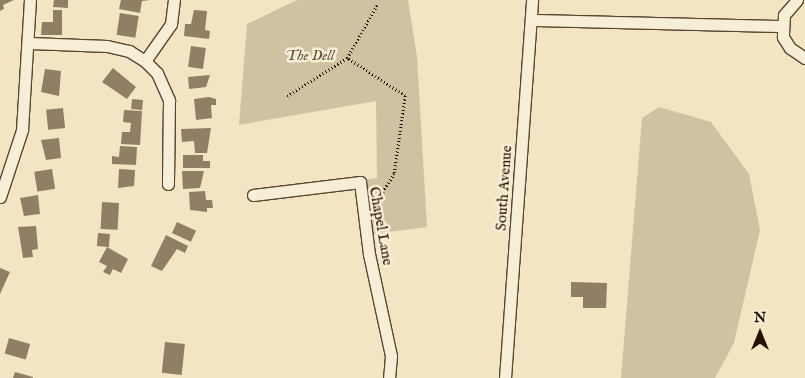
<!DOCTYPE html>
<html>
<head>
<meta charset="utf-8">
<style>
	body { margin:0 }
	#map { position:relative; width:805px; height:378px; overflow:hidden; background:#f3e5c2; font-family:"IM FELL English",serif }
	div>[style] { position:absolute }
	.green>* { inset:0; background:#d0c1a1 }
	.building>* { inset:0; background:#907f65; transform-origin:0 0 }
	.path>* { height:2.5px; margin-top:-1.25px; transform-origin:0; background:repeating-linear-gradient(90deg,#241100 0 1px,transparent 0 3.5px) }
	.roads { filter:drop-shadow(1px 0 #584630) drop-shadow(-1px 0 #584630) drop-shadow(0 1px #584630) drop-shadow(0 -1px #584630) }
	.street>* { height:11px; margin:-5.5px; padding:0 5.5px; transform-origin:5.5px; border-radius:5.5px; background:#f7eed7 }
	span { translate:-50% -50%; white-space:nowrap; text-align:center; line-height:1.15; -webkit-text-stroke:5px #f7eed7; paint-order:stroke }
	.park-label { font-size:15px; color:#604f38; font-style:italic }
	.street-label { font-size:15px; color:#241100 }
	.north { position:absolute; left:735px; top:308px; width:50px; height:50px; -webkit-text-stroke:4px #f7eed7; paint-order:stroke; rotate:0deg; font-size:14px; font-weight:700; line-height:20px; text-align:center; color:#241100 }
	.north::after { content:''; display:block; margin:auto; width:18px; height:22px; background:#241100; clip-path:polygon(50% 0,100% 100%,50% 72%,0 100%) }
</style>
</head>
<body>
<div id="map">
	<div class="green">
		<i style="clip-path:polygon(297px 0,408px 0,417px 57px,427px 227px,372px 234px,364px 180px,377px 178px,376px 101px,239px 125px,247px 24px)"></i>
		<i style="clip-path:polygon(659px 107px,711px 122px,749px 174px,760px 230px,734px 343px,715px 378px,621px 378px,642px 118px)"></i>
	</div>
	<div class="building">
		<i style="clip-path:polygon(0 0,14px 0,3px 5px,4px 9px,0 11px)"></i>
		<i style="clip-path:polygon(54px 0,68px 0,68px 8px,53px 7px)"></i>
		<i style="clip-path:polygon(121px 0,150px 0,142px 1px,140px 13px,119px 9px)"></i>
		<i style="clip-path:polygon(53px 10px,62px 10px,62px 35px,41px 35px,42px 22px,53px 22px)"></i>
		<i style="clip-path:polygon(194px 10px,207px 11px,205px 30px,210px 31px,209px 39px,184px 36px,185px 24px,191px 24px)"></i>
		<i style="left:120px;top:13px;width:19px;height:22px;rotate:9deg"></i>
		<i style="left:191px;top:46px;width:15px;height:21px;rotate:8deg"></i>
		<i style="clip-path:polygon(113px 68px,136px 87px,127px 99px,102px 82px)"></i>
		<i style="clip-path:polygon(45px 69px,61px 71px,59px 96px,41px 92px)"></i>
		<i style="clip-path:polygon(210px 75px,206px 87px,189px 89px,188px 77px)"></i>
		<i style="clip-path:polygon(209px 97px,216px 99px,216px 105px,211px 105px,212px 118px,196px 120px,194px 99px)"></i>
		<i style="left:132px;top:99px;width:11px;height:10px;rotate:5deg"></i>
		<i style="left:63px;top:108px;width:20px;height:17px;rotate:84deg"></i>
		<i style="clip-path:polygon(124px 110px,142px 111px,140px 145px,121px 144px,122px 132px,130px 132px,131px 123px,123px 122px)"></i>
		<i style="clip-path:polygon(211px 128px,207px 153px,195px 153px,194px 141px,182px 142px,181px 129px)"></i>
		<i style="clip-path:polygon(59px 138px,61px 158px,46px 160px,41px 140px)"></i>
		<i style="clip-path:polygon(120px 146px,137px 147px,136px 165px,112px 164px,112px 156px,119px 157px)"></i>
		<i style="clip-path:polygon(183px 155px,203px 155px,203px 161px,210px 161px,210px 168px,183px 168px)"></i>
		<i style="left:52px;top:169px;width:20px;height:18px;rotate:81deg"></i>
		<i style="clip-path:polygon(119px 169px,135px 170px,134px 186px,118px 188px)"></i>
		<i style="clip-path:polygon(182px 171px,204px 171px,200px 188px,183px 189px)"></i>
		<i style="clip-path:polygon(205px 191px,206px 200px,212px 200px,213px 208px,207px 208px,207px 212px,190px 210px,189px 192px)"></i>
		<i style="clip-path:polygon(38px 195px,40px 214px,24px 216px,20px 198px)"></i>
		<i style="left:102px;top:202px;width:17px;height:27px;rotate:3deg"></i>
		<i style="left:177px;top:222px;width:21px;height:12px;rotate:25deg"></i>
		<i style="clip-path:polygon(36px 226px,38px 249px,32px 250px,33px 257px,23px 258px,18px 227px)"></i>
		<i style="left:98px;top:233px;width:12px;height:13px;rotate:5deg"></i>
		<i style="clip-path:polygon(166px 235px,188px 246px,185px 253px,177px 249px,162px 271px,151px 266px)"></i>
		<i style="clip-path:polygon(107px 247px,128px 259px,121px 273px,113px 269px,110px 275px,103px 272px,107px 266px,99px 262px)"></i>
		<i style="clip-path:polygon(0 268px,10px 272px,0 294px)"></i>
		<i style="clip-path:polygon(571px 282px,607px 283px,606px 308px,583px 308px,583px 297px,571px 297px)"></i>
		<i style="left:9px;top:338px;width:22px;height:16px;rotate:16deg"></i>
		<i style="left:165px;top:342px;width:20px;height:31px;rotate:6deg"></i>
		<i style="clip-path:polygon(15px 372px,33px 377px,33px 378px,13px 378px)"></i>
	</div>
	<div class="path">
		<i style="left:287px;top:96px;width:71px;rotate:-32.3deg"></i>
		<i style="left:375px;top:204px;width:36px;rotate:-58deg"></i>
		<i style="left:394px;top:173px;width:78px;rotate:-81.9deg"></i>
		<i style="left:405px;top:96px;width:69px;rotate:-146.8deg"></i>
		<i style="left:347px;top:58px;width:61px;rotate:-60.5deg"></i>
	</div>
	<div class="roads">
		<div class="street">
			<i style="left:797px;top:0;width:20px;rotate:131deg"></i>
			<i style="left:784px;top:15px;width:22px;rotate:93deg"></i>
			<i style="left:783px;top:37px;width:13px;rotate:58deg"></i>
			<i style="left:790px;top:48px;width:18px;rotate:34deg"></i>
			<i style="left:531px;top:20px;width:251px;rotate:1.4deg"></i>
			<i style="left:30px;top:43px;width:77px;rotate:2.2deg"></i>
			<i style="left:107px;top:46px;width:23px;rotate:13deg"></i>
			<i style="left:129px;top:51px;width:19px;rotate:32deg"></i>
			<i style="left:145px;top:61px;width:17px;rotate:45deg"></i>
			<i style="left:157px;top:73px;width:30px;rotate:66deg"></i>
			<i style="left:169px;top:100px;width:84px;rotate:90.7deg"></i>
			<i style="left:145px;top:61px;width:45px;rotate:-54.9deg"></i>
			<i style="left:171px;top:24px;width:24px;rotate:-83deg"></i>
			<i style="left:253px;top:195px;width:108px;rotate:-6.9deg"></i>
			<i style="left:360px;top:182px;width:73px;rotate:82.9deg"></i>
			<i style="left:369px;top:254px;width:104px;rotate:77.8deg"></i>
			<i style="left:391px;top:356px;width:22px;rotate:95deg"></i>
			<i style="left:0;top:197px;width:71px;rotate:-71.8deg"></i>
			<i style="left:22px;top:130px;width:130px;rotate:-86.5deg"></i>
			<i style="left:505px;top:378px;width:379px;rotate:-85.9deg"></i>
		</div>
	</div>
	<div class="park-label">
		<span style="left:310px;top:56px">The Dell</span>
	</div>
	<div class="street-label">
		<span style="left:504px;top:188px;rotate:-86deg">South Avenue</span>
		<span style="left:381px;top:226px;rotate:80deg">Chapel Lane</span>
	</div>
	<div class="north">N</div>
</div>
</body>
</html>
